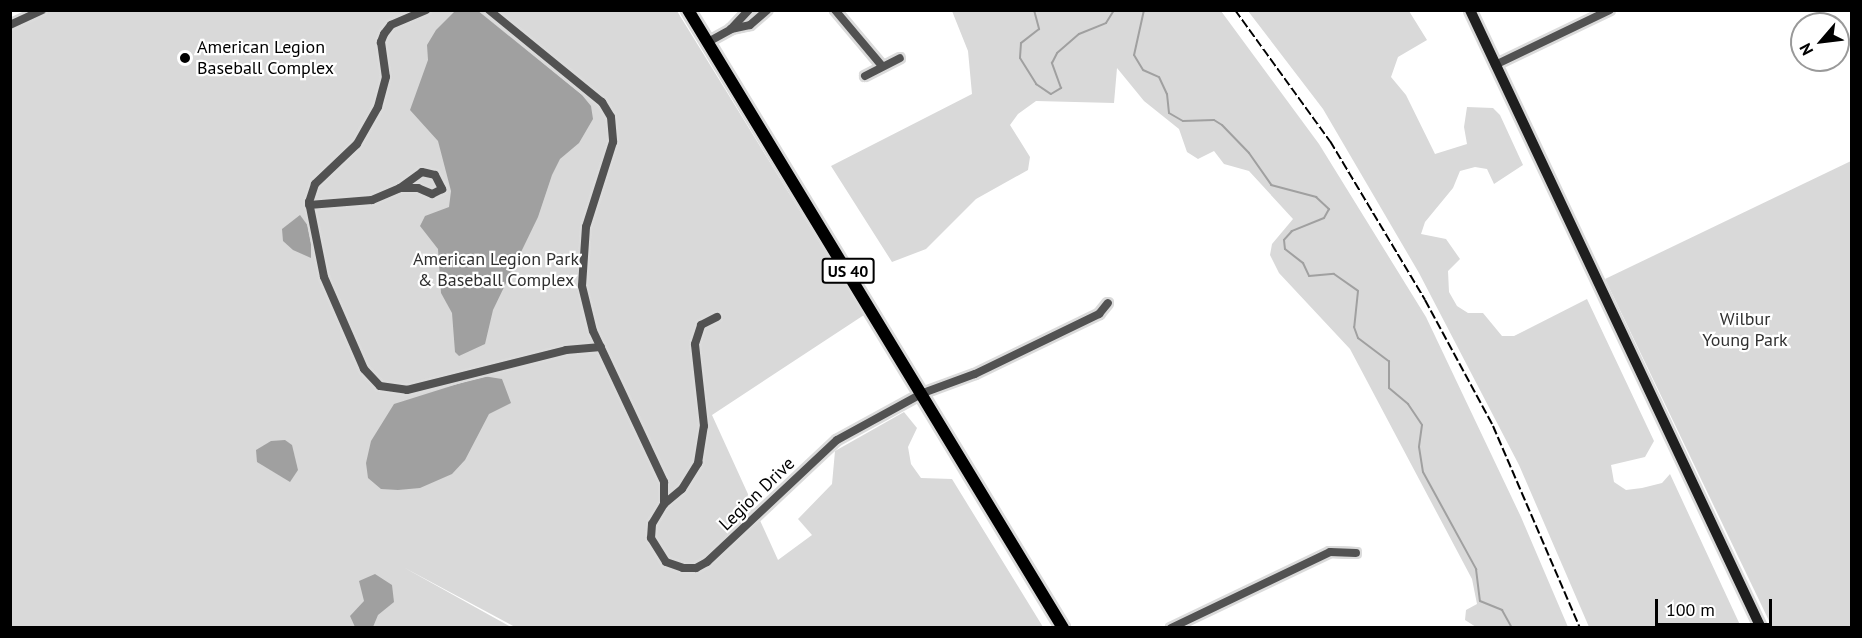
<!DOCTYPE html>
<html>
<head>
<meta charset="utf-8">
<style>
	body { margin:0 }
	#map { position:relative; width:1862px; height:638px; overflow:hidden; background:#fff; font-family:"PT Sans",sans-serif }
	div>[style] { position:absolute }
	.green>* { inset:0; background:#d9d9d9 }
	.water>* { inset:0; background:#a0a0a0 }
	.stream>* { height:2px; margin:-1px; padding:0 1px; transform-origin:1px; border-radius:1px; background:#a0a0a0 }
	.roads { filter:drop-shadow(2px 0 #dbdbdb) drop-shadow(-2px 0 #dbdbdb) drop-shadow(0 2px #dbdbdb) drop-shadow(0 -2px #dbdbdb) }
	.minor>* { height:8px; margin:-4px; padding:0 4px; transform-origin:4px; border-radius:4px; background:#525252 }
	.secondary>* { height:10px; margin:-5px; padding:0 5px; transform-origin:5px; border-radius:5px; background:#1f1f1f }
	.primary>* { height:12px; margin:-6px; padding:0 6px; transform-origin:6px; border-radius:6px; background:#000 }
	.rail>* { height:2px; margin-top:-1px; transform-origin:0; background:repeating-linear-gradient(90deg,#000 0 9px,transparent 0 12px) }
	.dots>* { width:16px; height:16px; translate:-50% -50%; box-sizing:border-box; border:3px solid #fff; border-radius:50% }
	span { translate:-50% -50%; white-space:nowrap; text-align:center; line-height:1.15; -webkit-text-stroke:4.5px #fff; paint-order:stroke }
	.shield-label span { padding:2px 4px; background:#fff; border:2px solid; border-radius:4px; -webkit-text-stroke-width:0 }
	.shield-label { font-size:16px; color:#000; font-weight:700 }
	.poi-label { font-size:18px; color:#000 }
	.left { translate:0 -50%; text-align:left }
	.park-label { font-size:18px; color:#303030 }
	.street-label { font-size:18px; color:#000 }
	.frame { position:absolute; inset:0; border:12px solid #000; pointer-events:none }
	.north { position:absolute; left:1790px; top:12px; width:60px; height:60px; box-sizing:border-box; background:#fff; border:2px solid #999; border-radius:50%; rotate:242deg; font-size:16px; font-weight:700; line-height:24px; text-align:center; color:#000 }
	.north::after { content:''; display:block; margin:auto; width:21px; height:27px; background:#000; clip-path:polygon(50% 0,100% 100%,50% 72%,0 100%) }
	.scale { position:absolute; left:1655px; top:599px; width:117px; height:27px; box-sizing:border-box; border:3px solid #000; border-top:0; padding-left:8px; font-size:18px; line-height:21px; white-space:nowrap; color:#000; -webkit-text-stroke:4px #fff; paint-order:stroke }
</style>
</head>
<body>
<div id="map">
	<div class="green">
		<i style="clip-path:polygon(45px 10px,677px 11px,864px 315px,712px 415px,778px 560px,812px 535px,798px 519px,832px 484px,835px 451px,904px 412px,917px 428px,908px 447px,911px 464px,921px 478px,952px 479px,1043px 627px,515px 627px,403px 567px,511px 627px,11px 627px,10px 26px)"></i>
		<i style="clip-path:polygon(952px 11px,1221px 11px,1319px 144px,1426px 317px,1521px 517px,1568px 627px,1476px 627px,1465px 620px,1466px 610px,1477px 604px,1472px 579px,1350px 349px,1279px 273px,1270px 255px,1272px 244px,1293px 219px,1249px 171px,1224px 164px,1214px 151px,1198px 159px,1187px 152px,1179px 129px,1144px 101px,1117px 68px,1114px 103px,1036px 101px,1018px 114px,1010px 125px,1030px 157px,1028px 170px,976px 199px,926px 249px,892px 262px,831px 166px,972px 94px,968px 51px)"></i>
		<i style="clip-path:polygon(1248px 11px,1409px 11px,1427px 40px,1398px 57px,1391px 77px,1406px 95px,1435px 154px,1467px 144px,1464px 127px,1467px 107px,1493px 108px,1500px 115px,1523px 165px,1494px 184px,1487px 169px,1475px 167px,1460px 171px,1453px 188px,1425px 222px,1421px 234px,1446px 239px,1460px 259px,1448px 271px,1449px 292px,1457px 306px,1468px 313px,1483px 313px,1502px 336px,1514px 336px,1587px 299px,1654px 441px,1645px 457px,1611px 465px,1614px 482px,1626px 490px,1642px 488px,1662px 483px,1670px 474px,1741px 627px,1589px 627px,1519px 465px,1419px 273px,1323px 109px)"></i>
		<i style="clip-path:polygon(1851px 161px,1851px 627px,1772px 627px,1605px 279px)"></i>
	</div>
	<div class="water">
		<i style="clip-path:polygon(477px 10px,582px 95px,591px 106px,593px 119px,579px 143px,560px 159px,552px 175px,538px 217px,493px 310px,485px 344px,459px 356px,455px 352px,452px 313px,441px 293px,438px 249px,420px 226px,425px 216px,449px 207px,451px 191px,438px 141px,410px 110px,428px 60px,427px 45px,436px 30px,455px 11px)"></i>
		<i style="clip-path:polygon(300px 215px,311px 230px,311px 258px,293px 250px,283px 241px,282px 229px)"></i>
		<i style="clip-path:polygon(483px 376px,502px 379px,511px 403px,489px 414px,465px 460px,452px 474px,420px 488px,398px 490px,381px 489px,368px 478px,366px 463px,371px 441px,394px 404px)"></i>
		<i style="clip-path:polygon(271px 441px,285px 440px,292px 445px,298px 470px,290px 482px,257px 462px,256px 450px)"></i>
		<i style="clip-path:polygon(375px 574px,392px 585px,394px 602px,378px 615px,373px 627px,355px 627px,350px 616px,364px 601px,359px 581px)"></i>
	</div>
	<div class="stream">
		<i style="left:1034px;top:10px;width:20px;rotate:75deg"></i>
		<i style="left:1039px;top:29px;width:23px;rotate:142deg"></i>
		<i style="left:1021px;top:43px;width:15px;rotate:94deg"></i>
		<i style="left:1020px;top:58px;width:31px;rotate:58deg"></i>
		<i style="left:1036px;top:84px;width:18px;rotate:34deg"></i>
		<i style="left:1051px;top:94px;width:12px;rotate:-31deg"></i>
		<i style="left:1061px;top:88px;width:27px;rotate:-110deg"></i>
		<i style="left:1052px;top:63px;width:11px;rotate:-63deg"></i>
		<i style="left:1057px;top:53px;width:29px;rotate:-41deg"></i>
		<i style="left:1079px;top:34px;width:29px;rotate:-22deg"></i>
		<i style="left:1106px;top:23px;width:15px;rotate:-58deg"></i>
		<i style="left:1144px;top:10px;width:46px;rotate:102.5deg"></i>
		<i style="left:1134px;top:55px;width:17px;rotate:59deg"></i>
		<i style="left:1143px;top:70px;width:17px;rotate:24deg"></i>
		<i style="left:1159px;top:77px;width:19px;rotate:65deg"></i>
		<i style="left:1167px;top:94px;width:19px;rotate:84deg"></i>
		<i style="left:1169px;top:113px;width:16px;rotate:30deg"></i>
		<i style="left:1183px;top:121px;width:31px;rotate:-2deg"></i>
		<i style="left:1214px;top:120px;width:9px;rotate:32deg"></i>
		<i style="left:1222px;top:125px;width:39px;rotate:46deg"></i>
		<i style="left:1249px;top:153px;width:39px;rotate:55deg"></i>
		<i style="left:1271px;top:185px;width:47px;rotate:14.9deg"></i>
		<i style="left:1316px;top:197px;width:18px;rotate:43deg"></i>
		<i style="left:1329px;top:209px;width:10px;rotate:119deg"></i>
		<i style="left:1324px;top:218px;width:35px;rotate:158deg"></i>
		<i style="left:1292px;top:231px;width:12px;rotate:132deg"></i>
		<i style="left:1284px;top:240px;width:9px;rotate:84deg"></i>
		<i style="left:1285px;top:249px;width:23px;rotate:38deg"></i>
		<i style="left:1303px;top:263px;width:14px;rotate:65deg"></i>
		<i style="left:1309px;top:276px;width:25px;rotate:-5deg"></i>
		<i style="left:1334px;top:274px;width:29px;rotate:35deg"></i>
		<i style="left:1358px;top:291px;width:36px;rotate:96deg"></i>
		<i style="left:1354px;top:327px;width:12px;rotate:70deg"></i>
		<i style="left:1358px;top:338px;width:39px;rotate:37deg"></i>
		<i style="left:1389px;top:361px;width:27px;rotate:90deg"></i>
		<i style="left:1389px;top:388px;width:25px;rotate:40deg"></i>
		<i style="left:1408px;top:404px;width:25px;rotate:56deg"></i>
		<i style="left:1422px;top:425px;width:22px;rotate:98deg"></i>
		<i style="left:1419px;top:447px;width:25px;rotate:81deg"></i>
		<i style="left:1423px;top:472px;width:111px;rotate:61.3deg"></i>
		<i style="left:1476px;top:569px;width:32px;rotate:83deg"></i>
		<i style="left:1480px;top:601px;width:24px;rotate:22deg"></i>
		<i style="left:1502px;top:610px;width:21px;rotate:61deg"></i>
	</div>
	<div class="roads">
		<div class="minor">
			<i style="left:426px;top:10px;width:38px;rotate:157deg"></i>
			<i style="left:391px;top:25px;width:11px;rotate:128deg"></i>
			<i style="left:384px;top:34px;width:9px;rotate:111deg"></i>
			<i style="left:381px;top:42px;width:35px;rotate:82deg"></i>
			<i style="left:386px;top:77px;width:31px;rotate:105deg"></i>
			<i style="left:378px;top:107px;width:43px;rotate:119.6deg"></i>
			<i style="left:357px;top:144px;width:58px;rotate:136.4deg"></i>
			<i style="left:315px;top:184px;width:19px;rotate:108deg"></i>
			<i style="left:309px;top:202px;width:76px;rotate:78.7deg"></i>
			<i style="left:324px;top:277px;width:100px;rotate:66.5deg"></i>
			<i style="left:364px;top:369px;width:23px;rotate:47deg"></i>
			<i style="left:380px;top:386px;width:27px;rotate:8deg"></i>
			<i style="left:407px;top:390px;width:164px;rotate:-14.1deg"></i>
			<i style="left:566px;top:350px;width:35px;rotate:-5deg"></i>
			<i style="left:489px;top:10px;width:146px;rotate:39.2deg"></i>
			<i style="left:602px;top:102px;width:17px;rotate:59deg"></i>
			<i style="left:611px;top:117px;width:25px;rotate:85deg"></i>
			<i style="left:613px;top:142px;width:89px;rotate:107.6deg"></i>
			<i style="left:586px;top:227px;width:59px;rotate:93.9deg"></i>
			<i style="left:582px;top:286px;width:46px;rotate:76.3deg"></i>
			<i style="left:593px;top:331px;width:167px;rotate:64.8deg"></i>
			<i style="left:664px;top:482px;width:22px;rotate:90deg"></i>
			<i style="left:664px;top:504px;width:23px;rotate:121deg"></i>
			<i style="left:652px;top:524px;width:14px;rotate:94deg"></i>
			<i style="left:651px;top:538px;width:28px;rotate:58deg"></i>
			<i style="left:666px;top:562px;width:18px;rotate:19deg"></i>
			<i style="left:683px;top:568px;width:13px"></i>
			<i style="left:696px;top:568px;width:13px;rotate:-29deg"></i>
			<i style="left:707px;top:562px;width:178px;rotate:-43.2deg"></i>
			<i style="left:837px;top:440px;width:98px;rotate:-28.7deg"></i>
			<i style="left:923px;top:393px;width:55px;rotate:-20.1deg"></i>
			<i style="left:975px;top:374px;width:138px;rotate:-25.8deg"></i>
			<i style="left:1099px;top:314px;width:14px;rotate:-51deg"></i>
			<i style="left:835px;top:10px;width:73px;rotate:50deg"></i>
			<i style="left:10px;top:25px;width:35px;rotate:-25deg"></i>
			<i style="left:731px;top:29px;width:26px;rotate:-47deg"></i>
			<i style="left:708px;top:42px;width:26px;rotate:-29deg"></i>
			<i style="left:731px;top:29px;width:19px;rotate:-12deg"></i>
			<i style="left:750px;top:25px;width:23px;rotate:-41deg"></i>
			<i style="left:1495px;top:65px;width:127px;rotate:-25.6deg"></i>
			<i style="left:865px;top:76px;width:39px;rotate:-27deg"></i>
			<i style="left:309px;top:205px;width:63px;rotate:-4.5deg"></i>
			<i style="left:372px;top:200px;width:30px;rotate:-23deg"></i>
			<i style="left:400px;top:188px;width:27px;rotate:-36deg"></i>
			<i style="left:422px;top:172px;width:13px;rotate:13deg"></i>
			<i style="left:435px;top:175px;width:16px;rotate:63deg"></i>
			<i style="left:442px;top:189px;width:11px;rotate:153deg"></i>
			<i style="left:432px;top:194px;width:15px;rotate:-157deg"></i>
			<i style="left:418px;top:188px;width:18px;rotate:180deg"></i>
			<i style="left:664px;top:504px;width:23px;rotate:-40deg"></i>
			<i style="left:682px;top:489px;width:31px;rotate:-58deg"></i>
			<i style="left:698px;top:463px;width:37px;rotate:-81deg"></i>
			<i style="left:704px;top:426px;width:82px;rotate:-96.3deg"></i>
			<i style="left:695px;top:344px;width:20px;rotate:-72deg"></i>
			<i style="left:701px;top:325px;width:18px;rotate:-27deg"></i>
			<i style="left:1171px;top:628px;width:176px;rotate:-25.5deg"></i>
			<i style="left:1330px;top:552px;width:26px;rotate:2deg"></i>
		</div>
		<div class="secondary">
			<i style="left:1470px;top:10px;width:683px;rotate:64.79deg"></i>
		</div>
		<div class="primary">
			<i style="left:688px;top:10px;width:723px;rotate:58.75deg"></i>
		</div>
	</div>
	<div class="rail">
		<i style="left:1235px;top:10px;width:162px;rotate:54.1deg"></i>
		<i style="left:1330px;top:141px;width:185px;rotate:59.1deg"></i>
		<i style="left:1425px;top:300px;width:143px;rotate:61.6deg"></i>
		<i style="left:1493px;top:426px;width:220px;rotate:66.7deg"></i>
	</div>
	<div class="dots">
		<i style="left:185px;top:58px;background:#000"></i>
	</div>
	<div class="shield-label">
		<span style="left:848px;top:271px">US 40</span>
	</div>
	<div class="poi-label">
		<span class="left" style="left:197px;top:58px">American Legion<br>Baseball Complex</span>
	</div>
	<div class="park-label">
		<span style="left:496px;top:270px">American Legion Park<br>&amp; Baseball Complex</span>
		<span style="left:1745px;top:330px">Wilbur<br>Young Park</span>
	</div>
	<div class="street-label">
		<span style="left:757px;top:494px;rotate:-44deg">Legion Drive</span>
	</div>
	<div class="frame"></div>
	<div class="north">N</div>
	<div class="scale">100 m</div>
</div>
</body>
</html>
